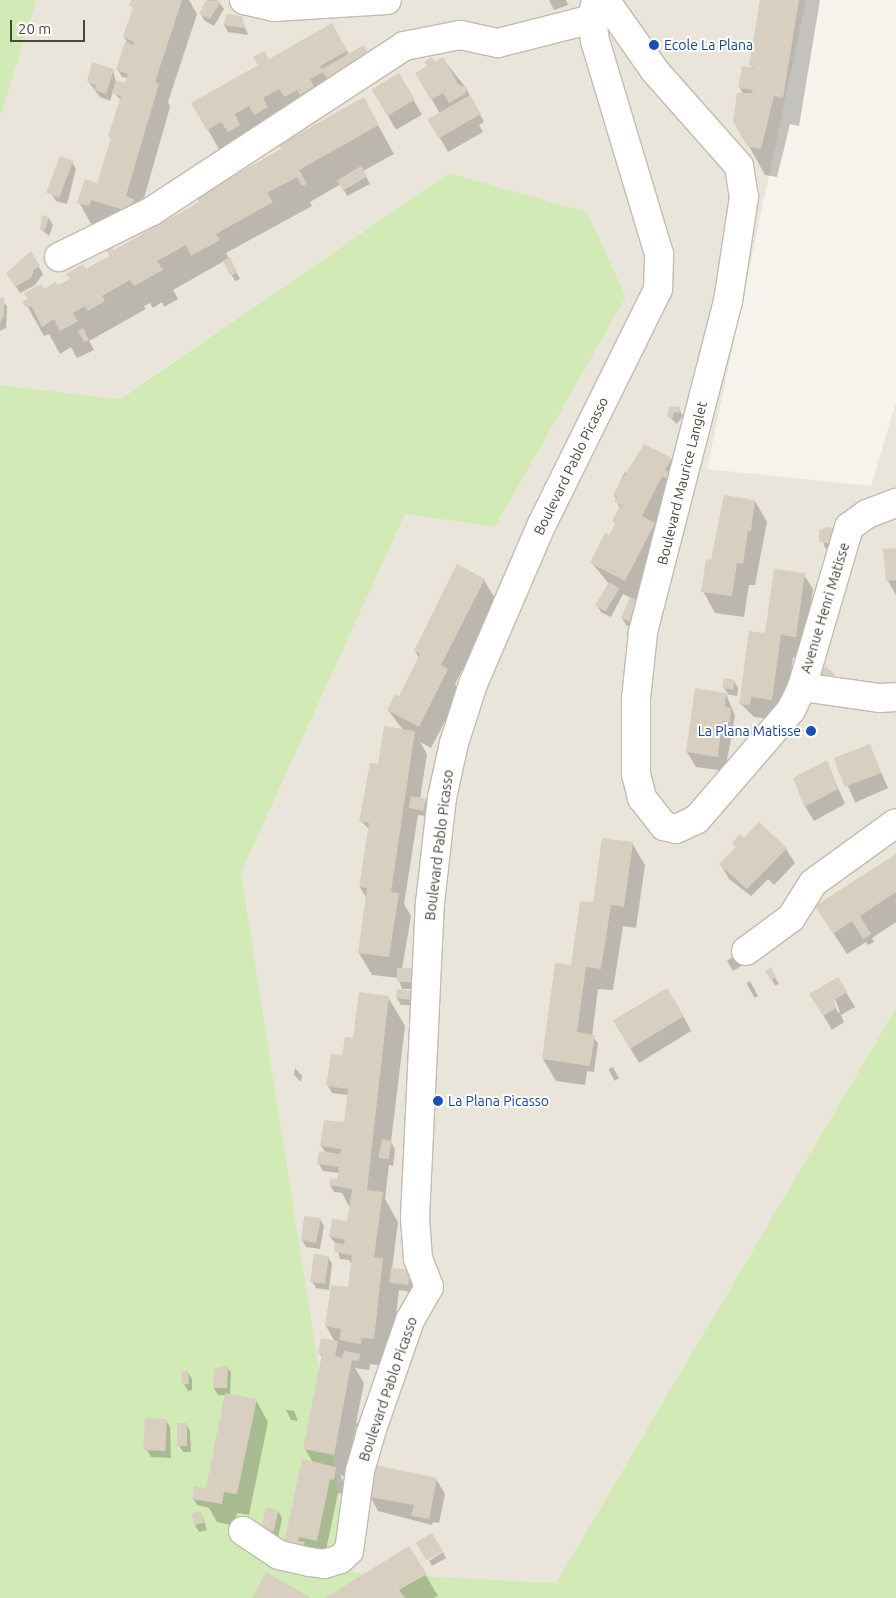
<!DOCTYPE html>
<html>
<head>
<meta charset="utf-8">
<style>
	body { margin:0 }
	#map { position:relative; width:896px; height:1598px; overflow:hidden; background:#f6f3ec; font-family:Ubuntu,sans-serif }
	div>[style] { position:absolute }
	.residential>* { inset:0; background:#eae5da }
	.green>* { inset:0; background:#d2eab5 }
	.shadow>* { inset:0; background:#0003; transform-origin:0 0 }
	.building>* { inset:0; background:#d8cfc1; transform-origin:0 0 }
	.roads { filter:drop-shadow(1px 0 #c2bbae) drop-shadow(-1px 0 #c2bbae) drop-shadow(0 1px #c2bbae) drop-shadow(0 -1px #c2bbae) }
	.street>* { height:28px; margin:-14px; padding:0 14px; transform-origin:14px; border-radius:14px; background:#fff }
	.dots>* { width:14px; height:14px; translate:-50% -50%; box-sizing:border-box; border:2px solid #fff; border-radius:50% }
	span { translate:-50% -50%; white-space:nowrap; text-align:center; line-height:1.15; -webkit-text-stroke:4px #fff; paint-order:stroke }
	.transit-label { font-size:14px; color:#164399 }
	.left { translate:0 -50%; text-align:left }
	.right { translate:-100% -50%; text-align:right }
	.street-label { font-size:14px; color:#4b4439 }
	.scale { position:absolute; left:10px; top:20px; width:75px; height:22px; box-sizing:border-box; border:2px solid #4b4439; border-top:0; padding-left:6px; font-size:15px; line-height:18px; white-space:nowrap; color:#4b4439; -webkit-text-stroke:4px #fff; paint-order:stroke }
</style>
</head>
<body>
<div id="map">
	<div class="residential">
		<i style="clip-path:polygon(37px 0,806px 0,707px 469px,871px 486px,896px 402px,896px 1008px,556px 1583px,351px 1572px,241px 873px,405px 514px,495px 527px,626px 297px,587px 212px,449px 173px,119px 399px,0 385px,0 118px)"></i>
	</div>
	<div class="green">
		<i style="clip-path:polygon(0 0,37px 0,0 118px)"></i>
		<i style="clip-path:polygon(449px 173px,587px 212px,626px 297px,495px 527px,405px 514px,241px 873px,351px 1572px,556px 1583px,896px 1008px,896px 1598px,0 1598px,0 385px,120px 399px)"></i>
	</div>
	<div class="shadow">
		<i style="clip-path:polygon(132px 0,189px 0,197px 14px,168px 102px,170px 107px,140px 212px,101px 228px,91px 224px,79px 202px,98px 184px,122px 101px,113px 92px,110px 101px,100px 97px,88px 81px,113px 70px,116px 82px,125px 84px,128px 78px,122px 77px,118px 70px,127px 42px,124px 37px,133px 10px)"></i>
		<i style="clip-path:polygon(208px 0,217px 0,224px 9px,214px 26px,205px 21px,201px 14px)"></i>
		<i style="clip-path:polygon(549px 0,566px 0,568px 5px,554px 10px)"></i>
		<i style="clip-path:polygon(762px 0,820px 0,799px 126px,790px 124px,777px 177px,765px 175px,749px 146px,744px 95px,740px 88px,753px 69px,751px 64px)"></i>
		<i style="clip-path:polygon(241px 17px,248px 35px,228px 32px,224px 25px)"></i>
		<i style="clip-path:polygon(332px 25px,349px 54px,372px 63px,220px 151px,193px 103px)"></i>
		<i style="clip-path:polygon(443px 59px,466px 88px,484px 122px,479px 125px,483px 132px,448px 152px,429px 119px,440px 114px,417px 73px)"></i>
		<i style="left:399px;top:75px;width:46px;height:30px;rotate:60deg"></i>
		<i style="clip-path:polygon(363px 98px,394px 154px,363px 171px,370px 184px,347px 196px,341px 184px,310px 202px,312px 206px,226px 253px,240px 279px,235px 281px,224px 261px,173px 290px,178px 299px,164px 307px,162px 302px,153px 308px,150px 303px,144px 306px,146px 309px,89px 341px,94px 350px,77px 358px,71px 347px,60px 354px,49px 334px,44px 336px,25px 302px,116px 257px)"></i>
		<i style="clip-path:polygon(72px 162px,76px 169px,67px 204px,56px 201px,52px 194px)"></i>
		<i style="clip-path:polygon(49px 218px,53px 225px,49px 236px,41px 229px)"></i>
		<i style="clip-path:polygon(31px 253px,43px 274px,35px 285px,20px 293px,8px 273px)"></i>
		<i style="clip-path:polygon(0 299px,7px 306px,6px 328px,0 331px)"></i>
		<i style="clip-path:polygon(670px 407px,679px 409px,683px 416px,677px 424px,668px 416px)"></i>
		<i style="clip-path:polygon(671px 459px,683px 481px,637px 629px,626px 625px,622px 618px,631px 598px,623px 594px,611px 617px,602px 613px,597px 606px,609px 584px,592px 563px,616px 525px,614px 521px,620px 509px,614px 494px,625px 472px,629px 475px)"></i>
		<i style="clip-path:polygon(755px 501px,767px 522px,755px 585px,749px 585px,744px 617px,715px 613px,703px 591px,712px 561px)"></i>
		<i style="clip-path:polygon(820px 531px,835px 550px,825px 548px)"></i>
		<i style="clip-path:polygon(896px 549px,896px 595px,888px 581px,885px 550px)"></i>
		<i style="clip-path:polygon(804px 575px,813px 589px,808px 622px,808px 658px,793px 657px,784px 721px,754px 717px,740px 703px,766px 634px)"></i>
		<i style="clip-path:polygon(484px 580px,497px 602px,455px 684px,460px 692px,431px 748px,420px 742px,427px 754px,420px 799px,425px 800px,429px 807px,428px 816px,418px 815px,404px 904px,411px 916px,402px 969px,413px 970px,416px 989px,402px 989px,398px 978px,372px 975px,359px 953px,367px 899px,360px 887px,369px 829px,361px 821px,379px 766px,403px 730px,388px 710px,400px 697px,419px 658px,415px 651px)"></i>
		<i style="clip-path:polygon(734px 681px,738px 688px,737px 696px,726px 694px,735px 716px,725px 771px,696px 767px,687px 752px,696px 690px,728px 694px,724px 688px)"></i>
		<i style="left:869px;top:745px;width:47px;height:36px;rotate:66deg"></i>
		<i style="clip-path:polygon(827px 762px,845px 804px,814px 821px,805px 806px)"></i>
		<i style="clip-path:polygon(743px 838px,786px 849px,795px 863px,774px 885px,768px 879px,751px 896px,729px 879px,721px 865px,736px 848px,733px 843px)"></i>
		<i style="clip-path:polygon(632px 843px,645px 865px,636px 928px,623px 926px,613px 990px,598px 989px,592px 1036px,598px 1043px,594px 1072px,587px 1071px,585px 1085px,556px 1081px,543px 1059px,556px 965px,572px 967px,594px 904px)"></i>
		<i style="clip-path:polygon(896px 856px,896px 922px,872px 938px,874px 942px,868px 945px,866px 942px,847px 954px,830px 928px)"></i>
		<i style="left:738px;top:954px;width:12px;height:13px;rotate:59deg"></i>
		<i style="left:770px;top:969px;width:17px;height:4px;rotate:59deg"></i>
		<i style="clip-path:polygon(evenodd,838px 979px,855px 1007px,841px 1015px,844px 1022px,832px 1030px,811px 994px,838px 979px,832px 999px,835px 999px,840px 1012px,838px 1013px,832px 999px)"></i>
		<i style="left:750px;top:981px;width:17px;height:4px;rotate:62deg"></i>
		<i style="clip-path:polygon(412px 992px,415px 1005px,401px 1005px,397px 998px)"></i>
		<i style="clip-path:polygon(388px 997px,405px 1026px,391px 1142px,395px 1149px,393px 1166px,389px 1165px,385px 1199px,398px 1222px,392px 1269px,409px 1271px,413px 1278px,411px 1292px,399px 1290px,390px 1367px,370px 1364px,369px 1370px,355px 1368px,364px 1383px,356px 1423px,366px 1425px,361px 1434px,356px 1426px,346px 1477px,340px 1475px,344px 1483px,342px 1494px,338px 1493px,325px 1555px,286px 1544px,313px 1463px,305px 1449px,323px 1358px,319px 1352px,335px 1342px,326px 1326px,349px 1288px,352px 1266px,349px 1260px,340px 1259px,336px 1244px,330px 1237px,333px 1221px,348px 1225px,350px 1208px,342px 1193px,334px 1192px,330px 1185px,338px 1180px,339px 1173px,323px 1171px,319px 1164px,326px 1153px,321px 1146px,345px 1123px,348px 1095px,332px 1093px,328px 1086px,343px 1056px)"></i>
		<i style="clip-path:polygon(683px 1016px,691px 1031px,639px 1063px,615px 1022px)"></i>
		<i style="left:613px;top:1067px;width:13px;height:5px;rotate:63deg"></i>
		<i style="clip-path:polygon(295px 1068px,302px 1076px,301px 1082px,294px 1075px)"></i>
		<i style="clip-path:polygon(320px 1219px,324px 1226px,320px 1249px,306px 1247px,302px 1240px)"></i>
		<i style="clip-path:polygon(328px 1257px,332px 1264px,329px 1290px,316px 1288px,312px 1281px)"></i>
		<i style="clip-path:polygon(227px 1367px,231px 1373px,230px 1395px,256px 1400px,268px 1422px,249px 1515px,237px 1513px,234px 1526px,217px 1522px,209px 1508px,197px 1505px,193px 1498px,207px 1489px,226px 1395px,218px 1395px,214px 1388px)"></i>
		<i style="clip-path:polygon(188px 1372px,192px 1379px,192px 1390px,188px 1391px,184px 1384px,182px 1373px)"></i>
		<i style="clip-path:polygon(286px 1410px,294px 1411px,298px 1421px,291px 1420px)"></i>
		<i style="clip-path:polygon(166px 1420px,170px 1427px,171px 1458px,151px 1457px,147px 1450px)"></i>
		<i style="clip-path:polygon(186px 1424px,190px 1431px,191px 1452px,183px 1452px,179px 1445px)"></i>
		<i style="clip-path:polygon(436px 1479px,445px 1494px,439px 1523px,433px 1522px,432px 1525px,378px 1511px,370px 1496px)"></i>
		<i style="clip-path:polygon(278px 1511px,282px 1518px,278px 1538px,267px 1536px,263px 1529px)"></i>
		<i style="clip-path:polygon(201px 1512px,207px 1530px,199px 1532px,195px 1525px)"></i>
		<i style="clip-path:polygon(443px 1552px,446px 1558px,432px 1566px,429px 1561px)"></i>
		<i style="clip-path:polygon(425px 1574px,438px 1596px,434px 1598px,329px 1598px)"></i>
	</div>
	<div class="building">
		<i style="clip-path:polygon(131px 0,182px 0,155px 82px,159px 84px,126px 196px,134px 199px,132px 205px,121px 209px,91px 200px,89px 206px,77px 203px,85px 179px,97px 183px,111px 138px,108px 136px,121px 96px,112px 93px,116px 80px,125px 83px,128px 74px,116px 70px,125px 42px,133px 45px,134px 42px,123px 37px,133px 7px,129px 6px)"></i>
		<i style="clip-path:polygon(206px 0,221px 1px,210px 19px,199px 14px)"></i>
		<i style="clip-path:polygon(760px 0,799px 0,783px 98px,774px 96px,761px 149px,748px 147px,733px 122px,737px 93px,752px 93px,753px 90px,738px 88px,742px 66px,756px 68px,749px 65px)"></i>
		<i style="clip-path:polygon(227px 14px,242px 16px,245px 28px,223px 25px)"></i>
		<i style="clip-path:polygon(332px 23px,347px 51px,320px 66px,322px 69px,364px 45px,369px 55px,328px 80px,323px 72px,310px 79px,314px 86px,300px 95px,297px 90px,285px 97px,279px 89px,263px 98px,268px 107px,254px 115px,249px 106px,235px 114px,240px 125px,228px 132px,221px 122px,207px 130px,191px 103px,258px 65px,253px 57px,264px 51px,269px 59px)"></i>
		<i style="clip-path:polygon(432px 57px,435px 62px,443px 57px,458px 84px,467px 88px,465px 94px,449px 103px,443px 93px,431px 100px,415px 73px,427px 66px,424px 62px)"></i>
		<i style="clip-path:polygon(92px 62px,114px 69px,106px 94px,95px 90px,96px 85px,87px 82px)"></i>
		<i style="left:399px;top:73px;width:31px;height:32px;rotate:59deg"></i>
		<i style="left:470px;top:95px;width:22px;height:49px;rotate:60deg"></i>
		<i style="clip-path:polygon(364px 97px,379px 125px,299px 170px,307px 184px,302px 186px,297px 177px,267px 193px,273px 202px,216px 234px,220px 240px,191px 256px,186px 245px,157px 261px,163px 270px,134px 286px,130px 280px,102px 296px,105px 301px,88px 311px,85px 306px,73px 313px,78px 321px,60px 331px,54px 319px,42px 327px,32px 307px,24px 306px,23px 301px,28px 299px,24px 293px,41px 284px,44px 289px,56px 282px,58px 285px,70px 279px,66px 274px,83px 264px,86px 269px,109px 256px,106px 250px,112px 247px,114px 250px,199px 202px,196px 197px,281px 149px,279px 145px)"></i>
		<i style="left:60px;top:156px;width:14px;height:39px;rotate:21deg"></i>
		<i style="left:361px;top:166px;width:12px;height:28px;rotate:59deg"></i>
		<i style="clip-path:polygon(42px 215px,49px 217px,45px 230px,40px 229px)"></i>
		<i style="clip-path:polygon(31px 251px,40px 266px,34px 270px,31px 278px,15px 287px,6px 273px)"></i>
		<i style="left:230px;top:257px;width:17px;height:8px;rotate:65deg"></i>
		<i style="clip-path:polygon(4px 297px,4px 316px,0 323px,0 298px)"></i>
		<i style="clip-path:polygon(83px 328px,89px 340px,84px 342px,78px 331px)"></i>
		<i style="clip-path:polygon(669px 406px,680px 407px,679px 413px,674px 412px,673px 418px,667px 417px)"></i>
		<i style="clip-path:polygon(644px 444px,672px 458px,665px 470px,675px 475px,674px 483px,662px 476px,642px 516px,655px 523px,625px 581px,590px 563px,605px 533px,609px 535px,616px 523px,612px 521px,620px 506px,627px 510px,614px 501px,617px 496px,613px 494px)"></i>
		<i style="clip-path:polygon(724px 495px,755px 500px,751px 531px,748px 531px,743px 564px,737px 563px,732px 596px,701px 592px,706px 559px,711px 560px)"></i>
		<i style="clip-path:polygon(827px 527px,836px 529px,832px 544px,819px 542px,819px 530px)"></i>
		<i style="clip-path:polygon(896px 548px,896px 580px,886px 581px,883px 549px)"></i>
		<i style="clip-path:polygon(457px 564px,485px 579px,441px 665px,448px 669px,419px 727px,387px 710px,395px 694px,399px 696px,420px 654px,414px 651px)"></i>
		<i style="clip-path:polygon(774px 569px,805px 573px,796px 637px,781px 635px,772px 700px,751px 697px,750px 705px,739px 704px,749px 631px,765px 633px)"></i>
		<i style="left:609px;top:582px;width:12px;height:27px;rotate:31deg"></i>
		<i style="clip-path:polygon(630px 597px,640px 602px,633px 623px,621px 618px)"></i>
		<i style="left:825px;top:666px;width:13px;height:15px;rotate:39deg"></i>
		<i style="left:724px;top:678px;width:11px;height:10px;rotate:10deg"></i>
		<i style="clip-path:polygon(695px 688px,726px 693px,725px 707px,731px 708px,730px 722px,722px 721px,718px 757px,686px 752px)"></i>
		<i style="clip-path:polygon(384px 726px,415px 731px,391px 892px,399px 893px,389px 957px,358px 953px,367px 888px,359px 887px,369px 823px,359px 821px,370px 763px,378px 764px)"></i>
		<i style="left:870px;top:744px;width:31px;height:39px;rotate:69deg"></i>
		<i style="clip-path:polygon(827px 760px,838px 789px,804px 807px,793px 778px)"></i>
		<i style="left:411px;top:796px;width:15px;height:12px;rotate:11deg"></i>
		<i style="clip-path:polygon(759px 822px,787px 848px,747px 889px,719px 864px,736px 847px,732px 843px,740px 834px,744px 838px)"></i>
		<i style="clip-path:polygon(602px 838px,633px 842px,624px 907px,611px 905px,601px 969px,586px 967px,577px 1032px,595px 1035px,590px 1066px,542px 1059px,555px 963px,571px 965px,580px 901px,593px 902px)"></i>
		<i style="clip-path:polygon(896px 854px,896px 892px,860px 916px,871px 934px,863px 939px,852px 921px,833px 934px,815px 906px)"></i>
		<i style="clip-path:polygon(771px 967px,776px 977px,771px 980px,765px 971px)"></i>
		<i style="left:397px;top:968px;width:17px;height:14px"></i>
		<i style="clip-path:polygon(838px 977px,847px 992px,834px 1000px,836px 1008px,823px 1016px,809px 994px)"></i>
		<i style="left:667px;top:988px;width:33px;height:63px;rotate:59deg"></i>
		<i style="left:397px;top:989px;width:16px;height:9px;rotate:7deg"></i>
		<i style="clip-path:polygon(359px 992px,389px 996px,367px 1190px,383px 1192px,374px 1257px,383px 1258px,374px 1339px,362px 1338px,361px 1344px,339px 1340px,341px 1329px,325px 1326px,331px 1285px,348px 1287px,352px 1255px,334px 1252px,335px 1243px,344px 1244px,345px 1239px,329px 1237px,332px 1219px,347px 1221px,352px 1189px,329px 1185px,330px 1178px,337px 1179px,339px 1167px,317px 1164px,319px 1151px,340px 1154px,341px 1149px,320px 1146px,324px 1120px,344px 1122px,348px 1089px,326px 1086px,331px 1054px,342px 1055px,345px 1037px,353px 1038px)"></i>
		<i style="left:382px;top:1139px;width:10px;height:19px;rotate:11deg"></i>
		<i style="clip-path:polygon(304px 1216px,321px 1218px,316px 1243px,301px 1240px)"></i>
		<i style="left:314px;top:1254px;width:15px;height:28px;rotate:8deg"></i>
		<i style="left:391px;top:1268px;width:19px;height:15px;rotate:6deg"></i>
		<i style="clip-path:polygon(321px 1338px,338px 1341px,335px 1356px,342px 1358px,344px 1351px,360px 1354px,359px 1361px,352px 1360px,334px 1455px,303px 1449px,322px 1354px,318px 1353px)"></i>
		<i style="clip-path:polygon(228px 1365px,227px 1388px,213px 1388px,214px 1369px)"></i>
		<i style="left:188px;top:1371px;width:13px;height:7px;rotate:86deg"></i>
		<i style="clip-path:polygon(225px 1393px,257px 1399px,237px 1494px,224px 1492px,222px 1504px,192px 1499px,194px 1486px,206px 1488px)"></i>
		<i style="left:145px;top:1418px;width:22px;height:32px;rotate:3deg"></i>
		<i style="left:177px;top:1423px;width:10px;height:23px"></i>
		<i style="clip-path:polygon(302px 1459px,336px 1467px,334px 1480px,330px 1479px,317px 1541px,299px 1537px,298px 1541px,305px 1542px,303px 1548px,284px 1544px)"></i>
		<i style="clip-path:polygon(375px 1465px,437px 1478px,429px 1519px,411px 1516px,414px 1505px,369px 1497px)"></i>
		<i style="left:266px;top:1507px;width:13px;height:22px;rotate:13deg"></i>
		<i style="left:201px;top:1511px;width:12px;height:10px;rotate:76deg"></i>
		<i style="left:432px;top:1533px;width:21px;height:19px;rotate:59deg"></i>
		<i style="clip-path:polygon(409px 1546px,427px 1574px,399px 1590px,405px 1598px,325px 1598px)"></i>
		<i style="clip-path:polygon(266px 1572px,311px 1598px,252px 1598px)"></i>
	</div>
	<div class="roads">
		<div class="street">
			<i style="left:244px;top:0;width:31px;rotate:13deg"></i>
			<i style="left:274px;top:7px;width:113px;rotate:-3.5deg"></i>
			<i style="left:605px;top:0;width:87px;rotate:54.8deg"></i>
			<i style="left:655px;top:71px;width:127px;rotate:48.5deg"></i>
			<i style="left:739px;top:166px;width:31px;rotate:81deg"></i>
			<i style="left:744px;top:197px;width:105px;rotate:98.7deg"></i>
			<i style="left:728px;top:301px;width:343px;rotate:104.4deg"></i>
			<i style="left:643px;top:633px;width:65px;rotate:96.1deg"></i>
			<i style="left:636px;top:698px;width:76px;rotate:90deg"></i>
			<i style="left:636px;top:774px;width:25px;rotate:76deg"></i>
			<i style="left:642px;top:798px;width:36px;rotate:52deg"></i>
			<i style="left:664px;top:826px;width:12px;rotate:14deg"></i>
			<i style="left:676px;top:829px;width:23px;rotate:-25deg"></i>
			<i style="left:697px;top:819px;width:144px;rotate:-49.2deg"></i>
			<i style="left:791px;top:710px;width:25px;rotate:-64deg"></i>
			<i style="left:802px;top:687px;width:167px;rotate:-73.6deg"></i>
			<i style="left:849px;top:527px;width:22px;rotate:-36deg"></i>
			<i style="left:867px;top:514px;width:31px;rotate:-21deg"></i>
			<i style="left:59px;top:257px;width:104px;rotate:-26.3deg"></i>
			<i style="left:152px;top:211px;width:301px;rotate:-33.2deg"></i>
			<i style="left:404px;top:46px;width:57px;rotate:-11.1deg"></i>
			<i style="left:460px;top:35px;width:39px;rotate:12deg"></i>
			<i style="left:498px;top:43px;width:97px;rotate:-14.3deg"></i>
			<i style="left:802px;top:687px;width:78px;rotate:8.1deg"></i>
			<i style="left:879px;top:698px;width:17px;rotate:-3deg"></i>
			<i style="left:746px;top:951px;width:56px;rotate:-36.3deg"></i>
			<i style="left:791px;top:918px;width:41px;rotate:-57.8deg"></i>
			<i style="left:813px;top:883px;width:102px;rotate:-35.9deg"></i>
			<i style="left:243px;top:1531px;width:43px;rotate:33.7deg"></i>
			<i style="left:279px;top:1555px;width:32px;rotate:13deg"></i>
			<i style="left:310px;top:1562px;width:14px;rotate:8deg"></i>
			<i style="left:324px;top:1564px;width:17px;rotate:-17deg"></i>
			<i style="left:340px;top:1559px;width:12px;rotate:-42deg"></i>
			<i style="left:349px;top:1551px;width:81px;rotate:-82.2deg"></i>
			<i style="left:360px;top:1471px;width:37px;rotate:-74deg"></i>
			<i style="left:370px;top:1435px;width:122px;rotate:-70.8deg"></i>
			<i style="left:410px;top:1320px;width:38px;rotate:-60deg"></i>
			<i style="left:429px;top:1287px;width:30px;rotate:-111deg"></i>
			<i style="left:418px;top:1259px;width:41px;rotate:-94.2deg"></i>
			<i style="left:415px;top:1218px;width:315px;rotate:-87.3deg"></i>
			<i style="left:430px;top:903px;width:106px;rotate:-83.5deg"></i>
			<i style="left:442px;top:798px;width:56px;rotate:-77.7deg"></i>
			<i style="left:454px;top:743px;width:62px;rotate:-72.1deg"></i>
			<i style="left:473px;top:684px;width:174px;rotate:-66.7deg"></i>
			<i style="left:542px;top:524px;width:262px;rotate:-63.7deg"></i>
			<i style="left:658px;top:289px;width:35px;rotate:-88deg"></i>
			<i style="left:659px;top:254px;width:222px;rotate:-106.7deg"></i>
			<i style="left:595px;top:41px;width:22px;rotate:-98deg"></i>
			<i style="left:592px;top:19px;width:19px;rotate:-78deg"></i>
		</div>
	</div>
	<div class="dots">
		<i style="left:654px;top:45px;background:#1a4fb4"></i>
		<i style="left:811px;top:731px;background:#1a4fb4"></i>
		<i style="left:438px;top:1101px;background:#1a4fb4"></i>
	</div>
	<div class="transit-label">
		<span class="left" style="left:664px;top:45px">Ecole La Plana</span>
		<span class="right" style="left:801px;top:731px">La Plana Matisse</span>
		<span class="left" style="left:448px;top:1101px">La Plana Picasso</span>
	</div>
	<div class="street-label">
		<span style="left:571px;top:466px;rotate:-64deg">Boulevard Pablo Picasso</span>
		<span style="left:682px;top:483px;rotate:-76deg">Boulevard Maurice Langlet</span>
		<span style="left:825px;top:608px;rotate:-73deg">Avenue Henri Matisse</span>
		<span style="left:439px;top:845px;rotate:-83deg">Boulevard Pablo Picasso</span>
		<span style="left:388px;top:1389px;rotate:-71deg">Boulevard Pablo Picasso</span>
	</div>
	<div class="scale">20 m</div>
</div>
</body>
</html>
